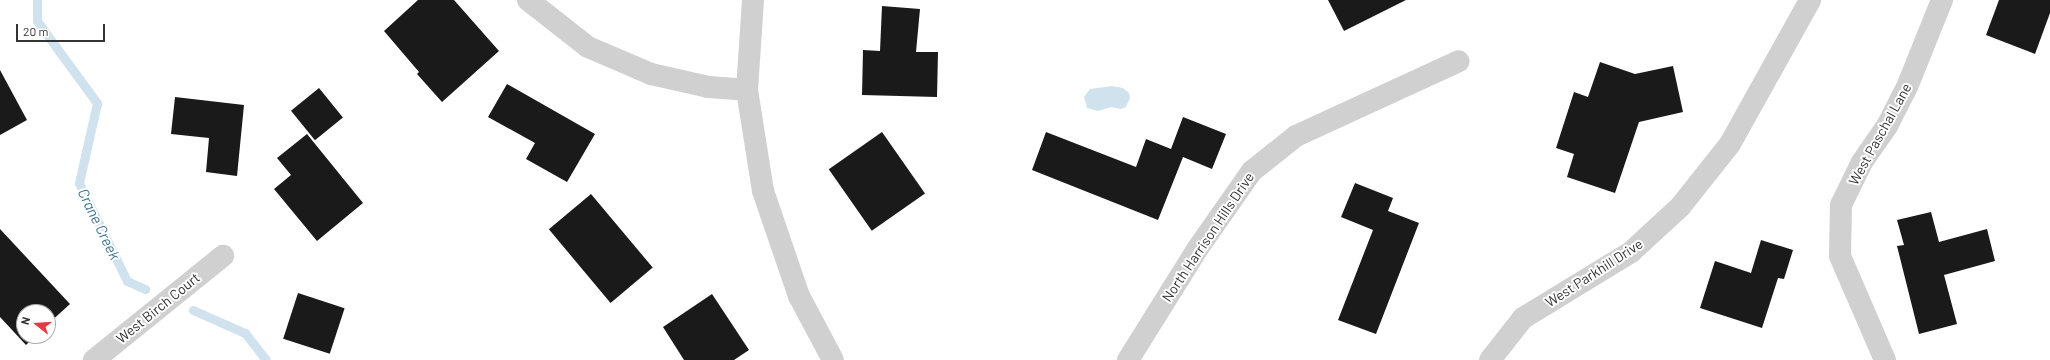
<!DOCTYPE html>
<html>
<head>
<meta charset="utf-8">
<style>
	body { margin:0 }
	#map { position:relative; width:2050px; height:360px; overflow:hidden; background:#fff; font-family:Barlow,sans-serif }
	div>[style] { position:absolute }
	.water>* { inset:0; background:#cfe2ee }
	.stream>* { height:9px; margin:-4.5px; padding:0 4.5px; transform-origin:4.5px; border-radius:4.5px; background:#cfe2ee }
	.building>* { inset:0; background:#1a1a1a; transform-origin:0 0 }
	.minor>* { height:22px; margin:-11px; padding:0 11px; transform-origin:11px; border-radius:11px; background:#d0d0d0 }
	span { translate:-50% -50%; white-space:nowrap; text-align:center; line-height:1.15; -webkit-text-stroke:4px #fff; paint-order:stroke }
	.street-label { font-size:14px; color:#333 }
	.water-label { font-size:15px; color:#3f7597; font-style:italic }
	.north { position:absolute; left:16px; top:304px; width:40px; height:40px; box-sizing:border-box; background:#fff; border:1px solid #adadad; border-radius:50%; rotate:287deg; font-size:11px; font-weight:700; line-height:16px; text-align:center; color:#333 }
	.north::after { content:''; display:block; margin:auto; width:14px; height:18px; background:#e63946; clip-path:polygon(50% 0,100% 100%,50% 72%,0 100%) }
	.scale { position:absolute; left:16px; top:24px; width:89px; height:18px; box-sizing:border-box; border:2px solid #333; border-top:0; padding-left:5px; font-size:12px; line-height:14px; white-space:nowrap; color:#333; -webkit-text-stroke:3px #fff; paint-order:stroke }
</style>
</head>
<body>
<div id="map">
	<div class="water">
		<i style="clip-path:polygon(1112px 86px,1123px 88px,1129px 93px,1130px 98px,1126px 107px,1121px 109px,1111px 107px,1098px 111px,1087px 108px,1084px 97px,1090px 89px)"></i>
	</div>
	<div class="stream">
		<i style="left:37px;top:0;width:21px;rotate:90deg"></i>
		<i style="left:37px;top:21px;width:102px;rotate:53.8deg"></i>
		<i style="left:97px;top:103px;width:82px;rotate:102.7deg"></i>
		<i style="left:79px;top:183px;width:109px;rotate:63.9deg"></i>
		<i style="left:127px;top:281px;width:20px;rotate:24deg"></i>
		<i style="left:193px;top:310px;width:57px;rotate:23.9deg"></i>
		<i style="left:245px;top:333px;width:34px;rotate:52deg"></i>
	</div>
	<div class="building">
		<i style="clip-path:polygon(418px 0,454px 0,499px 51px,442px 102px,417px 74px,419px 72px,384px 31px)"></i>
		<i style="clip-path:polygon(1328px 0,1406px 0,1344px 31px)"></i>
		<i style="clip-path:polygon(1999px 0,2050px 0,2050px 13px,2035px 54px,1986px 35px)"></i>
		<i style="clip-path:polygon(882px 6px,920px 9px,916px 52px,938px 52px,937px 97px,862px 95px,863px 50px,880px 51px)"></i>
		<i style="clip-path:polygon(1600px 62px,1635px 74px,1673px 66px,1683px 112px,1639px 122px,1615px 193px,1567px 177px,1574px 154px,1556px 148px,1574px 92px,1588px 97px)"></i>
		<i style="clip-path:polygon(0 70px,27px 120px,0 135px)"></i>
		<i style="clip-path:polygon(507px 84px,595px 134px,567px 182px,526px 159px,535px 143px,488px 117px)"></i>
		<i style="left:319px;top:88px;width:38px;height:36px;rotate:51deg"></i>
		<i style="clip-path:polygon(175px 97px,244px 105px,237px 176px,206px 172px,209px 138px,171px 134px)"></i>
		<i style="clip-path:polygon(1183px 117px,1226px 134px,1212px 169px,1183px 157px,1158px 220px,1032px 170px,1046px 132px,1136px 167px,1146px 139px,1171px 149px)"></i>
		<i style="left:882px;top:132px;width:75px;height:65px;rotate:55deg"></i>
		<i style="clip-path:polygon(307px 134px,363px 203px,317px 241px,274px 189px,291px 175px,277px 158px)"></i>
		<i style="clip-path:polygon(1355px 183px,1393px 198px,1388px 211px,1419px 223px,1376px 334px,1338px 320px,1373px 230px,1341px 217px)"></i>
		<i style="left:591px;top:194px;width:96px;height:55px;rotate:50deg"></i>
		<i style="clip-path:polygon(1931px 212px,1939px 242px,1987px 229px,1995px 261px,1944px 275px,1957px 324px,1919px 334px,1897px 246px,1904px 245px,1897px 220px)"></i>
		<i style="clip-path:polygon(0 229px,70px 304px,48px 324px,48px 312px,24px 312px,24px 336px,35px 336px,26px 345px,0 317px)"></i>
		<i style="clip-path:polygon(1761px 240px,1793px 250px,1784px 279px,1778px 278px,1762px 328px,1700px 308px,1715px 261px,1751px 273px)"></i>
		<i style="left:298px;top:293px;width:49px;height:48px;rotate:18deg"></i>
		<i style="clip-path:polygon(712px 294px,749px 350px,734px 360px,684px 360px,663px 327px)"></i>
	</div>
	<div class="minor">
		<i style="left:528px;top:0;width:76px;rotate:38.1deg"></i>
		<i style="left:588px;top:47px;width:69px;rotate:23.2deg"></i>
		<i style="left:651px;top:74px;width:58px;rotate:12.8deg"></i>
		<i style="left:708px;top:87px;width:39px;rotate:4deg"></i>
		<i style="left:753px;top:0;width:90px;rotate:93.8deg"></i>
		<i style="left:747px;top:90px;width:102px;rotate:81deg"></i>
		<i style="left:763px;top:191px;width:111px;rotate:71.1deg"></i>
		<i style="left:799px;top:296px;width:72px;rotate:62deg"></i>
		<i style="left:94px;top:360px;width:166px;rotate:-38.9deg"></i>
		<i style="left:1128px;top:360px;width:132px;rotate:-58deg"></i>
		<i style="left:1198px;top:248px;width:94px;rotate:-55deg"></i>
		<i style="left:1252px;top:171px;width:56px;rotate:-38.5deg"></i>
		<i style="left:1296px;top:136px;width:179px;rotate:-24.7deg"></i>
		<i style="left:1490px;top:360px;width:53px;rotate:-51.8deg"></i>
		<i style="left:1523px;top:318px;width:127px;rotate:-31.4deg"></i>
		<i style="left:1631px;top:252px;width:67px;rotate:-42.6deg"></i>
		<i style="left:1680px;top:207px;width:80px;rotate:-51.6deg"></i>
		<i style="left:1730px;top:144px;width:165px;rotate:-60.9deg"></i>
		<i style="left:1885px;top:360px;width:113px;rotate:-113.4deg"></i>
		<i style="left:1840px;top:256px;width:51px;rotate:-88.9deg"></i>
		<i style="left:1841px;top:205px;width:48px;rotate:-64deg"></i>
		<i style="left:1862px;top:162px;width:44px;rotate:-55.2deg"></i>
		<i style="left:1887px;top:126px;width:44px;rotate:-62.9deg"></i>
		<i style="left:1907px;top:87px;width:94px;rotate:-68.1deg"></i>
	</div>
	<div class="street-label">
		<span style="left:1880px;top:134px;rotate:-61deg">West Paschal Lane</span>
		<span style="left:1208px;top:237px;rotate:-56deg">North Harrison Hills Drive</span>
		<span style="left:1594px;top:273px;rotate:-33deg">West Parkhill Drive</span>
		<span style="left:158px;top:308px;rotate:-39deg">West Birch Court</span>
	</div>
	<div class="water-label">
		<span style="left:99px;top:224px;rotate:64deg">Crane Creek</span>
	</div>
	<div class="north">N</div>
	<div class="scale">20 m</div>
</div>
</body>
</html>
